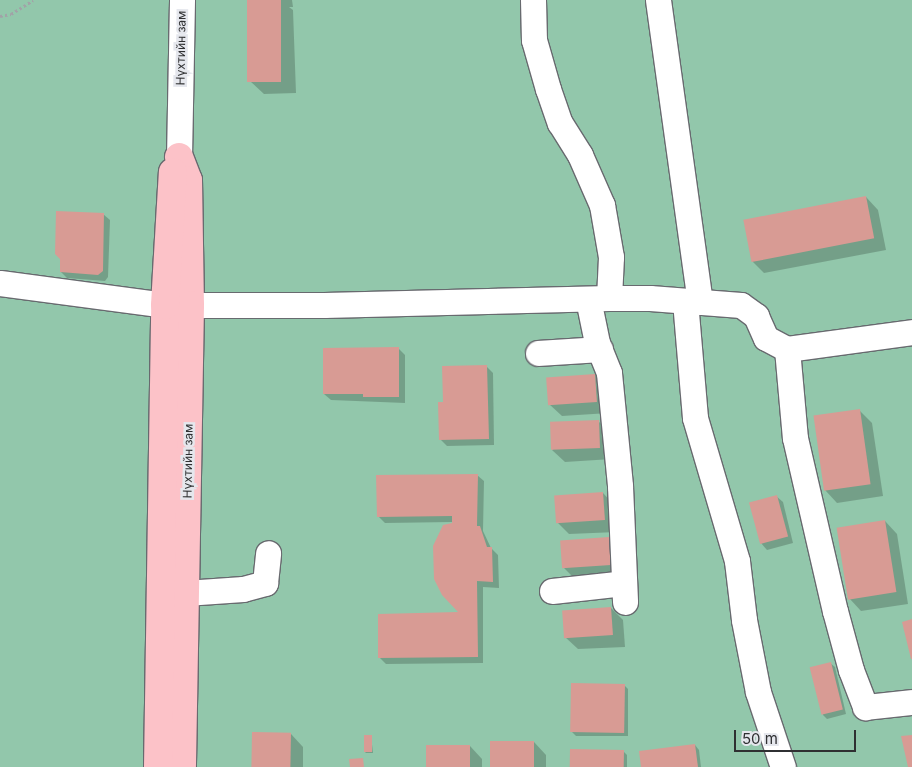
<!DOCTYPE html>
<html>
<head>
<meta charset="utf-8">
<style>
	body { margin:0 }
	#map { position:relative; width:912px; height:767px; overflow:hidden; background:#e5e7ed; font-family:Inter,sans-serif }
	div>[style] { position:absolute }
	.green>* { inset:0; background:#92c7ab; transform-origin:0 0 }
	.shadow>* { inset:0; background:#0003 }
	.building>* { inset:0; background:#d89b94; transform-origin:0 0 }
	.path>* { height:3px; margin-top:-1.5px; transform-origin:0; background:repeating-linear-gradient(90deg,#a1a3a7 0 2.5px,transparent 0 5px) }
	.roads { filter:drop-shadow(1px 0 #686a6f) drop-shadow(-1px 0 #686a6f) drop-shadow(0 1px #686a6f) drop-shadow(0 -1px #686a6f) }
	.minor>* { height:25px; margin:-12.5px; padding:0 12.5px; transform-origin:12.5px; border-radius:12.5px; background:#fff }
	.major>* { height:28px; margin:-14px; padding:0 14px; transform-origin:14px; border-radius:14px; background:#fcc2c8 }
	span { translate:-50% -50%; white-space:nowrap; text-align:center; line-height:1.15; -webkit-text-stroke:5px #e5e7ed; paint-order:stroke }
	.street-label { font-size:12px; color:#2f3032 }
	.scale { position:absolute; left:734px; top:730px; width:122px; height:22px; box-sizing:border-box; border:2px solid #2f3032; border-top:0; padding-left:6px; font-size:15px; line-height:18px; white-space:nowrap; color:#2f3032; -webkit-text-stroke:4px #e5e7ed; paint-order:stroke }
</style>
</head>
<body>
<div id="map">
	<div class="green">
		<i style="left:0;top:0;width:912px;height:767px"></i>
	</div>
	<div class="shadow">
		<i style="clip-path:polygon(248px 0,292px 0,293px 7px,289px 7px,293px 10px,296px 93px,264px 94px,251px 82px)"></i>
		<i style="clip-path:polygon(866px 197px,878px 210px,886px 250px,764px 273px,752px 261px)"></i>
		<i style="clip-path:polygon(103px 214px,110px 220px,108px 277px,105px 281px,67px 278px,61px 272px)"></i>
		<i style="clip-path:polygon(398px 348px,405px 355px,405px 403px,331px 400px,324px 394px)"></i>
		<i style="clip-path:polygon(486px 366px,493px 373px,494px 445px,447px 446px,440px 439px,445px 403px)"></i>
		<i style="clip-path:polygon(595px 375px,607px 388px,609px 413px,562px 416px,549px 404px)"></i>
		<i style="clip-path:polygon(859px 410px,872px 423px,883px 496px,837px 503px,825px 490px)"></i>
		<i style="clip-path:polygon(598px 421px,611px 433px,612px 459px,565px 462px,552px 450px)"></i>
		<i style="clip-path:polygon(477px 475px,484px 481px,483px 531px,491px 548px,498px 555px,499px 588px,483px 587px,483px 663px,386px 664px,380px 658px,461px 613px,453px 522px,385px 523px,378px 516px)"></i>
		<i style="clip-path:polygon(603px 493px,615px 506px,617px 532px,569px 534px,557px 522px)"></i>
		<i style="clip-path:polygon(776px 496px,783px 502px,793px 543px,767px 550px,761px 543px)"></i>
		<i style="clip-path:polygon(885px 521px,897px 534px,908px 604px,861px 611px,849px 598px)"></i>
		<i style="clip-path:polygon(609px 538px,621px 551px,623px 577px,575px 579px,563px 567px)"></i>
		<i style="clip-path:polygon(611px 608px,623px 620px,625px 647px,578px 649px,565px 637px)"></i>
		<i style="clip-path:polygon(830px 663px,835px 667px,846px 714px,827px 719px,823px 715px,812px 668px)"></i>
		<i style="clip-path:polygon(624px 685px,628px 689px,628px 736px,576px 736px,572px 732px)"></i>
		<i style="clip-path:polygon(291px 734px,303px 747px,303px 767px,253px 767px)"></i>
		<i style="clip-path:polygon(371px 736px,373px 753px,366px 753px,365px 752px)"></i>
		<i style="clip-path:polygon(534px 742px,546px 755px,546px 767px,491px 767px)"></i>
		<i style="clip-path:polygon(695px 745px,699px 750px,701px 767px,642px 767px)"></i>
		<i style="clip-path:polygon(470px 746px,482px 759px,482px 767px,427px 767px)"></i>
		<i style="clip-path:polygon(623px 751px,627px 755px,627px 767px,571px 767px)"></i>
	</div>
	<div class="building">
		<i style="left:247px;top:0;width:34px;height:82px"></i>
		<i style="left:866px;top:196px;width:43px;height:125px;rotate:79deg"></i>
		<i style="clip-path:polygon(56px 211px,104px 213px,103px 271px,98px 275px,60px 272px,60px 259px,55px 254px)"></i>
		<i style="clip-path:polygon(399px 347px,399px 397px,363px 397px,363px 394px,323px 394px,323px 348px)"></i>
		<i style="clip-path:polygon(487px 365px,489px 439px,439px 440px,438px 402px,443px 402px,442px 366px)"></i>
		<i style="left:595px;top:374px;width:28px;height:49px;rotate:86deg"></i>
		<i style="left:860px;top:409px;width:76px;height:47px;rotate:82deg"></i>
		<i style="left:599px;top:420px;width:28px;height:49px;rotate:88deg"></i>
		<i style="clip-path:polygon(478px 474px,477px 526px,480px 526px,487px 547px,492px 547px,493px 582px,477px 581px,478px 657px,378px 658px,378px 614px,458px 612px,442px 595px,434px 579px,433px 546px,443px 525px,452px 523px,452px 516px,377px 517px,376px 475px)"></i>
		<i style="left:603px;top:492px;width:28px;height:49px;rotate:86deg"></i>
		<i style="left:777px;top:495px;width:43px;height:29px;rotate:75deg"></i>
		<i style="left:885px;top:520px;width:73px;height:49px;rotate:81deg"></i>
		<i style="left:609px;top:537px;width:28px;height:49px;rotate:86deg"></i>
		<i style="left:611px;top:607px;width:28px;height:49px;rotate:86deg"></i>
		<i style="clip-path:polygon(912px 619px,912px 659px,911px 659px,902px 622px)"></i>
		<i style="left:831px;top:662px;width:49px;height:22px;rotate:76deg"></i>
		<i style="left:571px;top:683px;width:54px;height:49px;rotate:1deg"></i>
		<i style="left:252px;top:732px;width:39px;height:35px;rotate:1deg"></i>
		<i style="left:364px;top:735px;width:8px;height:17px"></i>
		<i style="clip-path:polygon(912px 735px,912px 767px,908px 767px,901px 736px)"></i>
		<i style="left:490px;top:741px;width:44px;height:26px"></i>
		<i style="clip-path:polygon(695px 744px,698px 767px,641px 767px,639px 751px)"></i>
		<i style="left:426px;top:745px;width:44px;height:22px"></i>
		<i style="left:570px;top:749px;width:54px;height:18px;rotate:1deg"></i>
		<i style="clip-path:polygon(363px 758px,364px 767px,350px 767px,349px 759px)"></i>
	</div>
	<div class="path">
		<i style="left:0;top:16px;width:11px;rotate:-10deg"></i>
		<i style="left:11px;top:14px;width:26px;rotate:-32deg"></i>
	</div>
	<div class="roads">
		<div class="minor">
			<i style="left:533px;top:0;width:40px;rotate:88.6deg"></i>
			<i style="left:534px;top:40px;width:51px;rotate:74.1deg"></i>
			<i style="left:548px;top:89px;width:36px;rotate:71deg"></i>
			<i style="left:560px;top:123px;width:38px;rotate:58deg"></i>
			<i style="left:580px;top:155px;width:55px;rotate:66.3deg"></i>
			<i style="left:602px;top:205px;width:53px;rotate:80.2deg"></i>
			<i style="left:611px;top:257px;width:41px;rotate:92.8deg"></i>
			<i style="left:658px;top:0;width:305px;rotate:82.1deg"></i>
			<i style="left:179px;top:157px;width:157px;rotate:-88.9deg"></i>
			<i style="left:0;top:283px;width:166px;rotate:7.6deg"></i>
			<i style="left:165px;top:305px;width:159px"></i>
			<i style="left:324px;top:305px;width:285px;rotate:-1.4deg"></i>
			<i style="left:609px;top:298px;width:41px"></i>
			<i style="left:650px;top:298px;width:91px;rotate:4.4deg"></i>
			<i style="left:741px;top:305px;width:19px;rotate:36deg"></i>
			<i style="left:756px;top:316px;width:24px;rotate:66deg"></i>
			<i style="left:766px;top:338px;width:24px;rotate:28deg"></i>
			<i style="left:787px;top:349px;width:126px;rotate:-7.7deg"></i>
			<i style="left:588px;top:299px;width:45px;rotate:78.4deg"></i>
			<i style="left:597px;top:343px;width:32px;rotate:68deg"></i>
			<i style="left:609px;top:373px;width:114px;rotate:84.4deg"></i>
			<i style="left:620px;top:486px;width:116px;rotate:87.5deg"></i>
			<i style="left:685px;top:301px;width:117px;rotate:85.1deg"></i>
			<i style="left:695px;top:418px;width:149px;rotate:73.6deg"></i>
			<i style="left:737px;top:561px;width:59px;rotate:83.2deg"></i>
			<i style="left:744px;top:620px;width:73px;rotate:79deg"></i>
			<i style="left:758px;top:692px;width:79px;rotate:71.6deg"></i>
			<i style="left:787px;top:349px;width:89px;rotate:84.9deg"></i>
			<i style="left:795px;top:438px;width:178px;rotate:77deg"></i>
			<i style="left:835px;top:611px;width:61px;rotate:74.8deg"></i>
			<i style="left:851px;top:670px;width:40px;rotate:69deg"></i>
			<i style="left:865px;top:707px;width:47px;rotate:-6.1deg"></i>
			<i style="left:538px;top:353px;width:62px;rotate:-3.7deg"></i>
			<i style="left:552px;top:591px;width:72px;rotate:-6.3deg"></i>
			<i style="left:185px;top:593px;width:58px;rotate:-3.9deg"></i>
			<i style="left:243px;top:589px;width:23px;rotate:-15deg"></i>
			<i style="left:265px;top:583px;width:30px;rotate:-84deg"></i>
		</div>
		<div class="major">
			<i style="left:179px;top:157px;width:25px;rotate:69deg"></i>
			<i style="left:188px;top:180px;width:125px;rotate:89.1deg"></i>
			<i style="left:190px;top:305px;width:462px;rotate:91deg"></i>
			<i style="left:158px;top:767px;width:462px;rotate:-89.1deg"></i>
			<i style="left:165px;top:305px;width:133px;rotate:-86.6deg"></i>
		</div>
	</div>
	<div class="street-label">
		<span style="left:181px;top:48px;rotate:-89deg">Нүхтийн зам</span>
		<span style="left:188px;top:461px;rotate:-89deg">Нүхтийн зам</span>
	</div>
	<div class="scale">50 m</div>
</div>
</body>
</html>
